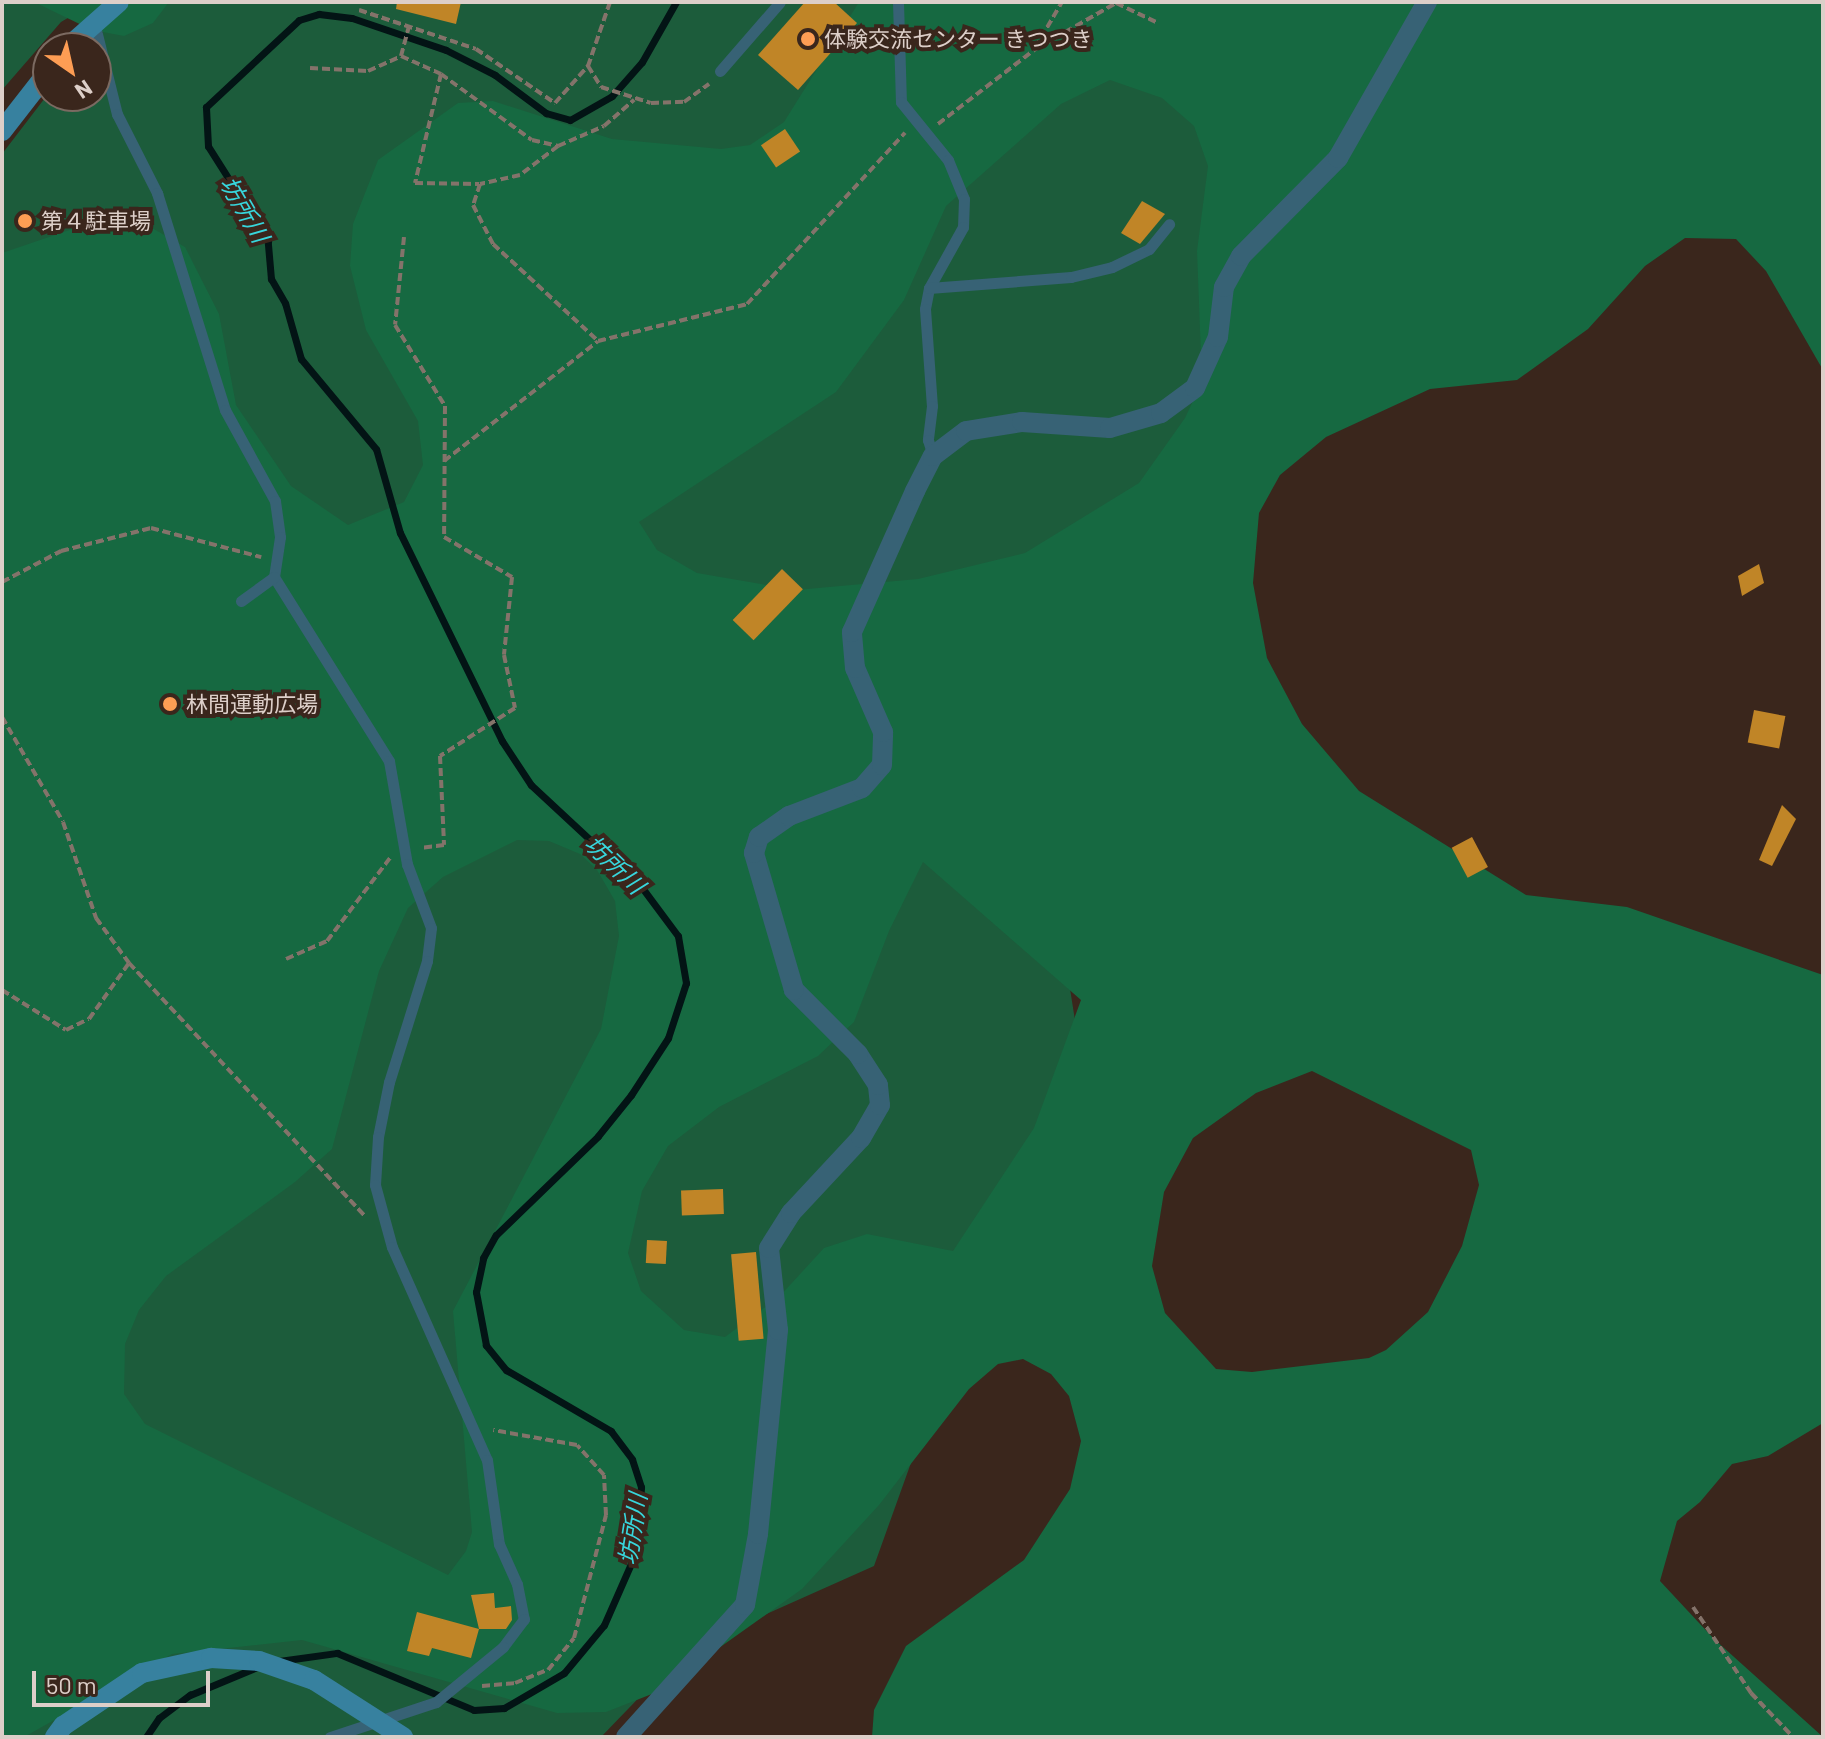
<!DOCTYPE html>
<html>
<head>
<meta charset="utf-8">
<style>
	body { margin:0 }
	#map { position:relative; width:1825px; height:1739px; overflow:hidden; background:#3a261c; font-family:Barlow,"Noto Sans JP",sans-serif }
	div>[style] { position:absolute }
	.green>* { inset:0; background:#1c5c3b }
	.forest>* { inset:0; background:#166941 }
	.stream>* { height:7px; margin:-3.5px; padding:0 3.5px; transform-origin:3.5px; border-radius:3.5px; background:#031415 }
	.building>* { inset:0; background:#c08527; transform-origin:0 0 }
	.path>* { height:4px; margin-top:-2px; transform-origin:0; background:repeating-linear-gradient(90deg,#84736a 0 8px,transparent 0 12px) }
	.lane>* { height:11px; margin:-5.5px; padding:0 5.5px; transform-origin:5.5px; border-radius:5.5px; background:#376275 }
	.street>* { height:20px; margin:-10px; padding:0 10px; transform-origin:10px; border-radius:10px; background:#376275 }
	.secondary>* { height:20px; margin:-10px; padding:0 10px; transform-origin:10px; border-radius:10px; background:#37819f }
	.dots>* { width:22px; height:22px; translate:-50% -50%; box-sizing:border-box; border:4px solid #3a261c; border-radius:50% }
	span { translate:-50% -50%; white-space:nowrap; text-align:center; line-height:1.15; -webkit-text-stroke:8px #3a261c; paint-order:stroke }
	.poi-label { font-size:22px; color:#ddcfc9 }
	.left { translate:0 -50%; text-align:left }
	.water-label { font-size:24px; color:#37d6dc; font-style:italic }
	.frame { position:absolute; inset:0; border:4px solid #ddcfc9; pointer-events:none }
	.north { position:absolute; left:32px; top:32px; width:80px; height:80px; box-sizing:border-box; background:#3a261c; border:2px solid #7b6a61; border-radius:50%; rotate:146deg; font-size:22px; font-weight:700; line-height:32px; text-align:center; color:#ddcfc9 }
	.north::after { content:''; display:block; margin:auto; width:28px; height:36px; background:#fd9d54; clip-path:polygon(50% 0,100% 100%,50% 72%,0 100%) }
	.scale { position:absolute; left:32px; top:1671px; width:178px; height:36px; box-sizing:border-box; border:4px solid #ddcfc9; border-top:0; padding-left:10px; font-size:24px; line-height:28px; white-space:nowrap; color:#ddcfc9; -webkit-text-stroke:6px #3a261c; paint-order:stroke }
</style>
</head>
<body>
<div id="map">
	<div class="green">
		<i style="clip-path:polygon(2px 2px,95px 2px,61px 22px,2px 90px)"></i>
		<i style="clip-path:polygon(153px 2px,1416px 2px,1247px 396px,1058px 912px,1079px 1046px,935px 1396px,874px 1566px,684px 1651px,601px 1737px,2px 1737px,2px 154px,48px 94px,96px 96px,96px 48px,84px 48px,121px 17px)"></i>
	</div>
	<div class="forest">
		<i style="clip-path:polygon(34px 2px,169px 2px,153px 23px,124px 36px,92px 30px)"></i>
		<i style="clip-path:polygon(evenodd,859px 2px,1823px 2px,1823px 370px,1766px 271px,1736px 239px,1685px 238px,1645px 266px,1588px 329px,1517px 380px,1430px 389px,1326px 437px,1280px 475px,1259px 513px,1253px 583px,1267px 658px,1302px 724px,1359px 791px,1526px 895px,1627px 907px,1823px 975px,1823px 1423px,1768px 1456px,1732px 1464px,1700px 1502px,1677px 1521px,1660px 1581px,1714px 1639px,1823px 1737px,872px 1737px,874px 1710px,906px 1646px,1024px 1560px,1070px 1489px,1081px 1441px,1069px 1396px,1051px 1374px,1023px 1359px,998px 1364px,969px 1389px,879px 1505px,802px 1589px,657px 1692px,606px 1712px,557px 1713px,302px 1640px,172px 1654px,24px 1737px,2px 1737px,2px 253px,102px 219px,140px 221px,185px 247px,219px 314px,236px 405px,291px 486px,348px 525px,404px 502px,423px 465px,418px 421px,366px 330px,350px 266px,353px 224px,378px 160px,458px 103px,493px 101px,612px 139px,721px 149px,750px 145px,784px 122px,859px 2px,1110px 80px,1162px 98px,1194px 126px,1208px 166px,1197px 251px,1202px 382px,1185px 418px,1139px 483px,1025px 553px,918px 579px,796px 590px,697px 573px,657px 550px,639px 522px,836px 392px,904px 300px,946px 206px,1061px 104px,1110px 80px,859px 2px,517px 840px,549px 841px,580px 854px,597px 870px,615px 901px,619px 936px,601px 1029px,453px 1311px,472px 1532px,466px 1551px,448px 1575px,145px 1424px,124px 1394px,125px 1344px,139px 1310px,166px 1276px,295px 1182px,332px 1149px,379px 971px,408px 908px,443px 877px,517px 840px,859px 2px,923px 862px,1081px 1000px,1034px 1128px,953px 1251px,867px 1234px,824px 1248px,779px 1297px,725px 1337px,684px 1330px,641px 1291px,628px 1253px,642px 1191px,668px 1146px,719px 1107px,818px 1056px,854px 1022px,889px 931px,923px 862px,859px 2px,1312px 1071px,1471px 1150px,1479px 1185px,1462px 1246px,1428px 1312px,1386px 1350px,1369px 1358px,1252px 1372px,1216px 1369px,1165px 1313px,1152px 1266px,1164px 1192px,1193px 1138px,1256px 1093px,1312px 1071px)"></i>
	</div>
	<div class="stream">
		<i style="left:279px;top:1661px;width:59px;rotate:-7.9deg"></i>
		<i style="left:337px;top:1653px;width:148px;rotate:22.6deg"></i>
		<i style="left:474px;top:1710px;width:30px;rotate:-4deg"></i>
		<i style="left:504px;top:1708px;width:69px;rotate:-30.3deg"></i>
		<i style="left:564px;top:1673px;width:62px;rotate:-50.2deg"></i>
		<i style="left:604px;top:1625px;width:72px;rotate:-66.3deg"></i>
		<i style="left:633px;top:1559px;width:35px;rotate:-80deg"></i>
		<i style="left:639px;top:1525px;width:38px;rotate:-87deg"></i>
		<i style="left:641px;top:1487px;width:29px;rotate:-108deg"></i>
		<i style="left:632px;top:1459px;width:35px;rotate:-127deg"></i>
		<i style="left:611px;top:1431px;width:121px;rotate:-149.8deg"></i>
		<i style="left:506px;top:1370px;width:32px;rotate:-129deg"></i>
		<i style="left:486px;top:1345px;width:54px;rotate:-100.7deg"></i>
		<i style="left:476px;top:1292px;width:35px;rotate:-78deg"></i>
		<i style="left:483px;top:1258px;width:26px;rotate:-61deg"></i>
		<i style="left:496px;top:1235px;width:142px;rotate:-44.1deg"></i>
		<i style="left:598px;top:1136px;width:53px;rotate:-51.2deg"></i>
		<i style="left:631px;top:1095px;width:68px;rotate:-57deg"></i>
		<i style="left:668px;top:1038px;width:58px;rotate:-71.9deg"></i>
		<i style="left:686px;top:983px;width:48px;rotate:-99.7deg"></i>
		<i style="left:678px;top:936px;width:59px;rotate:-126.7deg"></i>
		<i style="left:643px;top:889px;width:153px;rotate:-137.1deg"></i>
		<i style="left:531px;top:785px;width:53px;rotate:-123.4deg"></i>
		<i style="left:502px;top:741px;width:232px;rotate:-116.1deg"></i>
		<i style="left:400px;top:533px;width:87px;rotate:-105.9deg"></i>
		<i style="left:376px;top:449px;width:117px;rotate:-129.8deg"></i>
		<i style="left:301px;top:359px;width:58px;rotate:-105.9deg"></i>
		<i style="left:285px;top:303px;width:28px;rotate:-120deg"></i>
		<i style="left:271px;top:279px;width:38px;rotate:-95deg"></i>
		<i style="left:268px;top:241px;width:112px;rotate:-122.3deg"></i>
		<i style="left:208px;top:146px;width:39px;rotate:-93deg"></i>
		<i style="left:206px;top:107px;width:127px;rotate:-43.1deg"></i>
		<i style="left:299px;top:20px;width:21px;rotate:-17deg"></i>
		<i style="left:319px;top:14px;width:33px;rotate:7deg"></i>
		<i style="left:352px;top:18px;width:99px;rotate:18.8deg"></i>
		<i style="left:446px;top:50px;width:55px;rotate:27deg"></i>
		<i style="left:495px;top:75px;width:64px;rotate:36.7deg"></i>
		<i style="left:546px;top:113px;width:25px;rotate:16deg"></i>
		<i style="left:570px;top:120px;width:48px;rotate:-29.7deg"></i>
		<i style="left:612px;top:96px;width:45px;rotate:-48.6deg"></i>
		<i style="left:642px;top:62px;width:69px;rotate:-60.5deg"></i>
		<i style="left:146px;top:1737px;width:23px;rotate:-56deg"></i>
		<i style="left:159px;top:1718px;width:39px;rotate:-37deg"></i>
		<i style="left:190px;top:1695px;width:70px;rotate:-22.6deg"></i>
	</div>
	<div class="building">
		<i style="clip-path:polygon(397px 2px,461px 2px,456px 24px,396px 9px)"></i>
		<i style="clip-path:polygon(805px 2px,834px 2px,857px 23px,798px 90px,758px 55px)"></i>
		<i style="left:785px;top:129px;width:27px;height:29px;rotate:56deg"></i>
		<i style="clip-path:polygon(1142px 201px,1165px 214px,1140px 244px,1121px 233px)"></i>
		<i style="clip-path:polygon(1759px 564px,1764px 583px,1742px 596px,1738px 576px)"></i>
		<i style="left:782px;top:569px;width:29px;height:71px;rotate:44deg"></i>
		<i style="left:1754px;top:710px;width:32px;height:33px;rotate:11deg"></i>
		<i style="clip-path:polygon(1782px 805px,1796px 819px,1772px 866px,1759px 860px)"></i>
		<i style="left:1472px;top:837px;width:34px;height:23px;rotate:62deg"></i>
		<i style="left:723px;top:1189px;width:25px;height:42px;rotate:88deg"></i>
		<i style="left:647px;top:1240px;width:20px;height:23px;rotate:3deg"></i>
		<i style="left:756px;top:1252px;width:87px;height:25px;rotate:85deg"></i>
		<i style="clip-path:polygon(494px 1593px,495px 1608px,511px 1606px,512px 1620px,506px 1629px,479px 1629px,471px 1595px)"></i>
		<i style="clip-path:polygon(417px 1612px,479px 1629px,471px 1658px,432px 1648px,429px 1656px,407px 1651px)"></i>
	</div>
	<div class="path">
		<i style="left:610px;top:2px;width:68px;rotate:109deg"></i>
		<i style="left:588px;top:66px;width:25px;rotate:58deg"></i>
		<i style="left:601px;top:87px;width:52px;rotate:17.7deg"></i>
		<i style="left:651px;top:103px;width:33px;rotate:-2deg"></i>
		<i style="left:684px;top:102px;width:31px;rotate:-36deg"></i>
		<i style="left:359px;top:10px;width:123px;rotate:18.4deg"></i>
		<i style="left:476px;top:49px;width:96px;rotate:34.4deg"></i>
		<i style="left:555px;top:103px;width:50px;rotate:-48.3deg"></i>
		<i style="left:1035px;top:48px;width:53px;rotate:-59.6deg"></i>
		<i style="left:401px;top:56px;width:31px;rotate:-75deg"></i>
		<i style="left:310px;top:68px;width:58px;rotate:3deg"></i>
		<i style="left:368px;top:71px;width:36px;rotate:-24deg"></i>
		<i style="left:401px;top:56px;width:44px;rotate:24.2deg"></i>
		<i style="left:441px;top:74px;width:112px;rotate:36deg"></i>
		<i style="left:532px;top:140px;width:27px;rotate:13deg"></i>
		<i style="left:558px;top:146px;width:50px;rotate:-23.5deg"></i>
		<i style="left:604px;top:126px;width:40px;rotate:-41deg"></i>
		<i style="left:441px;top:74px;width:112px;rotate:103.4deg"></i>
		<i style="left:415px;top:183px;width:64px;rotate:0.9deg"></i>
		<i style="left:938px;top:124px;width:121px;rotate:-37.6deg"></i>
		<i style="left:1034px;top:50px;width:95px;rotate:-29.8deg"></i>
		<i style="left:1116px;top:3px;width:44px;rotate:25.4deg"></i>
		<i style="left:558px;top:146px;width:48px;rotate:142.7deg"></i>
		<i style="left:520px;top:175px;width:41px;rotate:167.3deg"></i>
		<i style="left:480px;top:184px;width:22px;rotate:108deg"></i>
		<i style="left:473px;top:205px;width:44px;rotate:62.9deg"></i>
		<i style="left:493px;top:244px;width:143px;rotate:42.7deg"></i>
		<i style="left:404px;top:237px;width:88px;rotate:95.8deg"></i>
		<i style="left:395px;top:325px;width:95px;rotate:58.3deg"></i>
		<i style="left:445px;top:406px;width:131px;rotate:90.4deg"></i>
		<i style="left:444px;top:537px;width:79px;rotate:30.5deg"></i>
		<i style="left:512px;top:577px;width:78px;rotate:95.9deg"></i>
		<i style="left:504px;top:655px;width:54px;rotate:78.3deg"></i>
		<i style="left:515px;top:708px;width:89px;rotate:147.4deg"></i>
		<i style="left:440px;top:756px;width:89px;rotate:87.4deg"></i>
		<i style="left:444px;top:845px;width:24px;rotate:173deg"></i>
		<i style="left:444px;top:461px;width:195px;rotate:-37.9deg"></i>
		<i style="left:598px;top:341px;width:154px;rotate:-13.9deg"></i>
		<i style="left:747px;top:304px;width:233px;rotate:-47.3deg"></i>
		<i style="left:2px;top:582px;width:67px;rotate:-27.7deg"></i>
		<i style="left:61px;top:551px;width:93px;rotate:-14.3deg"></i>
		<i style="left:151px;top:528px;width:114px;rotate:14.8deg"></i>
		<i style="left:2px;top:717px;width:121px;rotate:59.8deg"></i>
		<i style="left:63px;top:822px;width:102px;rotate:71deg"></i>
		<i style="left:96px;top:918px;width:56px;rotate:53.7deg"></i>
		<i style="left:129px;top:963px;width:347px;rotate:47deg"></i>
		<i style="left:286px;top:959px;width:45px;rotate:-23.7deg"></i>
		<i style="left:327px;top:941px;width:104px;rotate:-52.8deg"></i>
		<i style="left:2px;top:990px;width:75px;rotate:32deg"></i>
		<i style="left:66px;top:1030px;width:25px;rotate:-26deg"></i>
		<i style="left:89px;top:1019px;width:69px;rotate:-54.5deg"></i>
		<i style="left:1693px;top:1607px;width:104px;rotate:56deg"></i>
		<i style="left:1751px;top:1693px;width:61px;rotate:46.3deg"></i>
		<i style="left:482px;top:1686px;width:33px;rotate:-5deg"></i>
		<i style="left:515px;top:1683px;width:35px;rotate:-22deg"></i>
		<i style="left:548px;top:1670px;width:41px;rotate:-50.9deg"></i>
		<i style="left:574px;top:1638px;width:127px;rotate:-75.4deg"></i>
		<i style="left:606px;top:1515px;width:40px;rotate:-92.9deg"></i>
		<i style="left:604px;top:1475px;width:40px;rotate:-132deg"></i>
		<i style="left:577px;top:1445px;width:85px;rotate:-169.9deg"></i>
	</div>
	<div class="lane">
		<i style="left:898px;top:2px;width:100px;rotate:88.3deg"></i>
		<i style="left:901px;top:102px;width:75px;rotate:51deg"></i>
		<i style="left:948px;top:160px;width:42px;rotate:67.7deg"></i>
		<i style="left:964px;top:199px;width:28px;rotate:92deg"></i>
		<i style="left:963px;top:227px;width:70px;rotate:119.1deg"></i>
		<i style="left:929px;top:288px;width:21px;rotate:101deg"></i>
		<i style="left:925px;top:309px;width:97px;rotate:85.9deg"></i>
		<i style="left:932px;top:406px;width:34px;rotate:97deg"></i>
		<i style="left:928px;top:440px;width:17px;rotate:73deg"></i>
		<i style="left:94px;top:22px;width:95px;rotate:76deg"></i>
		<i style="left:117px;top:114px;width:89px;rotate:63.1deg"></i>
		<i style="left:157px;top:193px;width:227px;rotate:72.6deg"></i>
		<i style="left:225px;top:410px;width:104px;rotate:61.2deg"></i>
		<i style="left:275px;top:501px;width:36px;rotate:82deg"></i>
		<i style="left:280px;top:537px;width:40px;rotate:98.5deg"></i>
		<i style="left:274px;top:577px;width:217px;rotate:58deg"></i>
		<i style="left:389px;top:761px;width:105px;rotate:80.1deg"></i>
		<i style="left:407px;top:864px;width:68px;rotate:69.4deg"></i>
		<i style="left:431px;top:928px;width:33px;rotate:97deg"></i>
		<i style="left:427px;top:961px;width:127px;rotate:107.4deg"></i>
		<i style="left:389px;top:1082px;width:56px;rotate:101.3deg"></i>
		<i style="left:378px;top:1137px;width:48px;rotate:93.6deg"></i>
		<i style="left:375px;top:1185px;width:64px;rotate:74.7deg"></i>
		<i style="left:392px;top:1247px;width:233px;rotate:66deg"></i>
		<i style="left:487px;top:1460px;width:85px;rotate:81.9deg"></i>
		<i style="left:499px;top:1544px;width:44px;rotate:65.8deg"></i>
		<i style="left:517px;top:1584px;width:36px;rotate:79deg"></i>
		<i style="left:524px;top:1619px;width:35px;rotate:127deg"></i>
		<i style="left:503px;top:1647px;width:87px;rotate:140.6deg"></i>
		<i style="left:436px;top:1702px;width:112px;rotate:161.7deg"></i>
		<i style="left:720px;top:71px;width:91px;rotate:-49deg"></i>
		<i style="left:929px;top:288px;width:142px;rotate:-4.4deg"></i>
		<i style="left:1071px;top:277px;width:42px;rotate:-13.7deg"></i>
		<i style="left:1112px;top:267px;width:41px;rotate:-25.9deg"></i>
		<i style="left:1149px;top:249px;width:32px;rotate:-51deg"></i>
		<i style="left:241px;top:601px;width:41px;rotate:-36deg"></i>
	</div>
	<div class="street">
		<i style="left:626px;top:1737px;width:178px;rotate:-48deg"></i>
		<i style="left:745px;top:1605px;width:72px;rotate:-79.6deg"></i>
		<i style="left:758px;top:1534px;width:205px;rotate:-84.4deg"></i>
		<i style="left:778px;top:1330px;width:82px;rotate:-96.3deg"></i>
		<i style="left:769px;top:1248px;width:41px;rotate:-57.8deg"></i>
		<i style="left:791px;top:1213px;width:103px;rotate:-47deg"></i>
		<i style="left:861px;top:1138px;width:38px;rotate:-60deg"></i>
		<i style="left:880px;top:1105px;width:20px;rotate:-96deg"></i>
		<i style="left:878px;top:1085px;width:37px;rotate:-123deg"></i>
		<i style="left:858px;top:1054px;width:91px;rotate:-135deg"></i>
		<i style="left:794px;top:990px;width:143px;rotate:-106.3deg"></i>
		<i style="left:754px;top:853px;width:17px;rotate:-73deg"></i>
		<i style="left:759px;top:837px;width:37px;rotate:-35deg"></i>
		<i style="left:789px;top:816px;width:78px;rotate:-21deg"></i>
		<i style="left:862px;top:788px;width:30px;rotate:-49deg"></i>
		<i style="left:882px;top:765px;width:33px;rotate:-88deg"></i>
		<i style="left:883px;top:732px;width:70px;rotate:-113.6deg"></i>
		<i style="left:855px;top:668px;width:36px;rotate:-95deg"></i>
		<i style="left:852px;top:632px;width:154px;rotate:-65.9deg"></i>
		<i style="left:915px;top:491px;width:39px;rotate:-63deg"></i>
		<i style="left:933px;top:456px;width:41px;rotate:-37.1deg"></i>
		<i style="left:966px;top:431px;width:57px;rotate:-9.1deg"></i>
		<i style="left:1022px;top:422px;width:88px;rotate:3.9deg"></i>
		<i style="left:1110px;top:428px;width:53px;rotate:-16.4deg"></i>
		<i style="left:1161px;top:413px;width:42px;rotate:-36.3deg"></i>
		<i style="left:1195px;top:388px;width:56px;rotate:-65.7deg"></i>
		<i style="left:1218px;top:337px;width:50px;rotate:-83.2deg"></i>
		<i style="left:1224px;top:287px;width:35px;rotate:-61deg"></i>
		<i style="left:1241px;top:256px;width:138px;rotate:-45.3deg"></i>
		<i style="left:1338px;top:158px;width:180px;rotate:-60.3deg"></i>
	</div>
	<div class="secondary">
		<i style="left:67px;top:48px;width:69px;rotate:-41.5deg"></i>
		<i style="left:2px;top:131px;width:75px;rotate:-52.1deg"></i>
		<i style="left:55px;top:1737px;width:14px;rotate:-54deg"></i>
		<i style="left:63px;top:1726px;width:95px;rotate:-33.9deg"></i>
		<i style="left:142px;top:1673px;width:71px;rotate:-12.3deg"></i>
		<i style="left:211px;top:1658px;width:48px;rotate:3.6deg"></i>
		<i style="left:259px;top:1661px;width:58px;rotate:19.1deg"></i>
		<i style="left:314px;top:1680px;width:106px;rotate:32.6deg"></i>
	</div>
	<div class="dots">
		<i style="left:808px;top:39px;background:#fd9d54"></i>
		<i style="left:25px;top:221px;background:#fd9d54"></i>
		<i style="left:170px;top:704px;background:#fd9d54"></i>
	</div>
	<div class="poi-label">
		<span class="left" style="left:824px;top:39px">体験交流センター きつつき</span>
		<span class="left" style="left:41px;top:221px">第４駐車場</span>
		<span class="left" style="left:186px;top:704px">林間運動広場</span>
	</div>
	<div class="water-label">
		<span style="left:245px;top:209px;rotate:60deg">坊所川</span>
		<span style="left:615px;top:864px;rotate:44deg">坊所川</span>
		<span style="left:632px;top:1529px;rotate:-81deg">坊所川</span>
	</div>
	<div class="frame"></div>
	<div class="north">N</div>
	<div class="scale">50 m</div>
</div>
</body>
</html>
